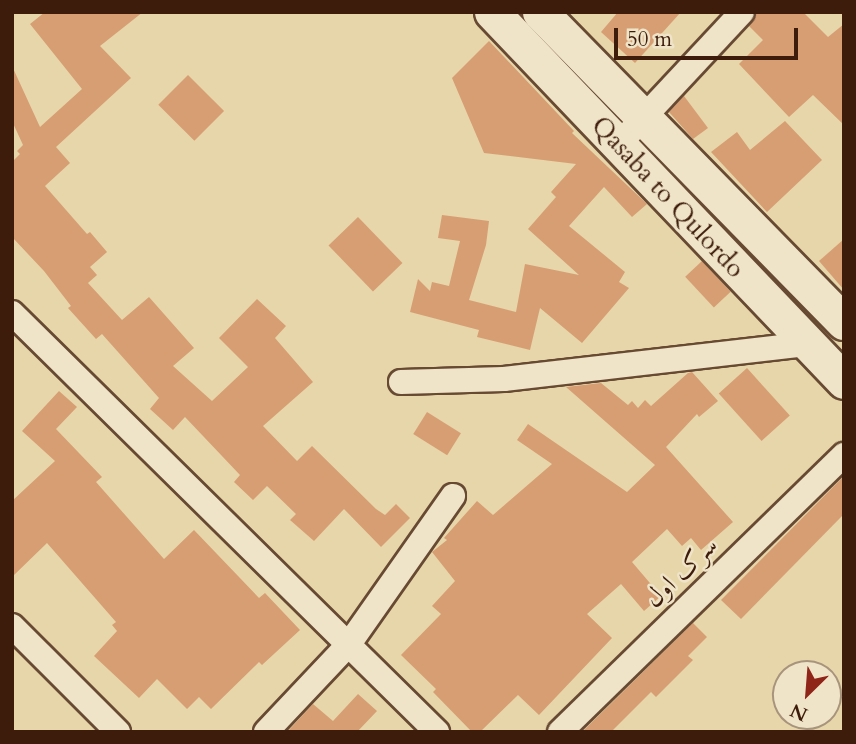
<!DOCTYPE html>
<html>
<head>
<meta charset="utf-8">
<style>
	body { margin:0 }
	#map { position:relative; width:856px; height:744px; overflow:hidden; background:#e7d6aa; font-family:Cardo,Amiri,serif }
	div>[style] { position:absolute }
	.building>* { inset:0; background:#d79e73; transform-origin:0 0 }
	.roads { filter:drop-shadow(2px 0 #684a33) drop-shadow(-2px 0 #684a33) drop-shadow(0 2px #684a33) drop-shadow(0 -2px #684a33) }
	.street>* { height:24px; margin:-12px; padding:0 12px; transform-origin:12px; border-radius:12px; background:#efe4c8 }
	.secondary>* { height:35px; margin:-17.5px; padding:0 17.5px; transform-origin:17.5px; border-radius:17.5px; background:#efe4c8 }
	span { translate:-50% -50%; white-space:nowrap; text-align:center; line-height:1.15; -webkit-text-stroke:5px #efe4c8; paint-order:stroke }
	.street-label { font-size:26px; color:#3e1c0b }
	.frame { position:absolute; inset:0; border:14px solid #3e1c0b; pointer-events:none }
	.north { position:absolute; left:772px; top:660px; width:70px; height:70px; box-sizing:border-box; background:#efe4c8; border:2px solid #a8947c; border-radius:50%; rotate:205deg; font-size:19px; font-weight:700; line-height:28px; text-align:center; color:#3e1c0b }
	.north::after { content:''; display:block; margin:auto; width:24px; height:32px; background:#8f2418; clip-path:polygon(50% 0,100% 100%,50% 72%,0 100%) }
	.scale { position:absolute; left:614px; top:28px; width:184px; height:32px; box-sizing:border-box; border:4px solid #3e1c0b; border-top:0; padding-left:9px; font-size:21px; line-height:24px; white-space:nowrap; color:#3e1c0b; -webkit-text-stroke:5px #efe4c8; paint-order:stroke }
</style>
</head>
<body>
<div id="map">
	<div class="building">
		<i style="clip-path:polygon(45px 12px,143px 12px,100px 46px,131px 78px,56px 147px,70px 163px,45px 186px,87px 234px,90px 232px,107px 252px,90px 267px,97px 275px,88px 283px,122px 320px,149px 297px,194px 348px,173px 366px,212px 401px,248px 367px,219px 338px,257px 299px,286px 326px,275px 338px,313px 382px,263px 426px,297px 461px,312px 446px,376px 509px,385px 515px,396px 504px,410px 518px,381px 547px,344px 509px,314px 541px,290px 520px,296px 514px,267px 486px,253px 500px,234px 482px,240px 475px,185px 417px,173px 430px,150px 409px,159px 398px,102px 334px,96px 339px,68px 308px,71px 306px,44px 271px,12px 237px,12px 162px,20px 154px,17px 151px,23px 145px,12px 121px,12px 66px,40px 127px,82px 89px,30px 24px)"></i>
		<i style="clip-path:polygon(618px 12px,681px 12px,635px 63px,601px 32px)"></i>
		<i style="clip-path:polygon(756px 12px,803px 12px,828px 37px,844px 24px,844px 125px,813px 95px,789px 117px,739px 64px,763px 40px,749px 26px)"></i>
		<i style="clip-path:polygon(489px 41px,574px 131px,572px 133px,647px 204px,632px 217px,604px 187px,569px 226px,625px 272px,619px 282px,629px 288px,582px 343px,540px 308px,530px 350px,477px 337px,479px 330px,410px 312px,418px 279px,430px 291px,432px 282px,449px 286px,460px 241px,438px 238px,442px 215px,489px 221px,486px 245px,469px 300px,516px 312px,525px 264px,579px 275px,528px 229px,556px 197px,551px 192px,576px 164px,484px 153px,452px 78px)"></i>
		<i style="left:188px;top:75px;width:51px;height:42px;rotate:45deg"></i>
		<i style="clip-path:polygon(684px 96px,708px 128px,693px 139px,669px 112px)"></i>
		<i style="clip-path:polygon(785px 121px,822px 160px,767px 212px,711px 152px,737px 132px,750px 150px)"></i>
		<i style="left:358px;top:217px;width:64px;height:41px;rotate:46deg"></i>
		<i style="clip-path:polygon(844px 239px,844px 290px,819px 261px)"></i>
		<i style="left:702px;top:261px;width:42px;height:23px;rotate:47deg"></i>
		<i style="left:747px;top:368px;width:64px;height:38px;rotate:48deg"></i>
		<i style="clip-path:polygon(692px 372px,718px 401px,699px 417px,697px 414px,666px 447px,733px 522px,701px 550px,691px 538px,682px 546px,667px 529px,632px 562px,661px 596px,644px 611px,621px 584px,587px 614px,612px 638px,539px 715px,518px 695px,480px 732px,472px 732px,433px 692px,436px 689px,401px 655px,441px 614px,432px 606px,455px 581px,432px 552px,447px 540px,444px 538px,477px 501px,493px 515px,552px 464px,517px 440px,528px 424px,627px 492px,655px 465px,566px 387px,601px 383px,628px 405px,632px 401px,638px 408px,645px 400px,651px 406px,688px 373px)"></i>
		<i style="clip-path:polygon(59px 391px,77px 407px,56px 429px,102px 477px,96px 482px,164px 559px,194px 530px,259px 598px,265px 593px,300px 630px,262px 665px,259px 662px,211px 709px,199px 697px,187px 709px,157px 679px,139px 698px,94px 656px,117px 631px,112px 625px,116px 622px,47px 543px,12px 577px,12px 501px,55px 461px,22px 431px)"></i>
		<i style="left:427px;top:412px;width:40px;height:26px;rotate:32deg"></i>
		<i style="clip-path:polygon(844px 476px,844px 514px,741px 619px,721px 600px)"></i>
		<i style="clip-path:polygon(693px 623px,707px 637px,688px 656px,693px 660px,656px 697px,651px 692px,611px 732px,582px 732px)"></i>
		<i style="clip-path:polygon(358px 694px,377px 711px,357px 732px,287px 732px,313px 704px,333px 721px)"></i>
	</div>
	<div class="roads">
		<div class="street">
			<i style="left:619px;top:144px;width:180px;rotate:-47deg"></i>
			<i style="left:12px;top:313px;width:597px;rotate:44.59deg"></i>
			<i style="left:401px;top:382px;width:103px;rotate:-1.7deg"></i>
			<i style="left:504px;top:379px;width:304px;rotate:-6.6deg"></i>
			<i style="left:12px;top:626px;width:150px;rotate:45deg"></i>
			<i style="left:266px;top:732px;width:121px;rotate:-46.7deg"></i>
			<i style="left:349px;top:644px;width:181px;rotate:-54.9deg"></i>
			<i style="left:560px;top:732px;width:397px;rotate:-44.3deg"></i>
		</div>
		<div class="secondary">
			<i style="left:492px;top:12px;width:510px;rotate:46.35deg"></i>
			<i style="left:540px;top:12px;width:434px;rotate:45.6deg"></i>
		</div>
	</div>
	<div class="street-label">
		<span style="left:668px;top:197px;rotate:47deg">Qasaba to Qulordo</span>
		<span style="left:681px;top:572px;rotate:-44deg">سرک اول</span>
	</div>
	<div class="frame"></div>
	<div class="north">N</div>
	<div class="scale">50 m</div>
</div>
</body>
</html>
